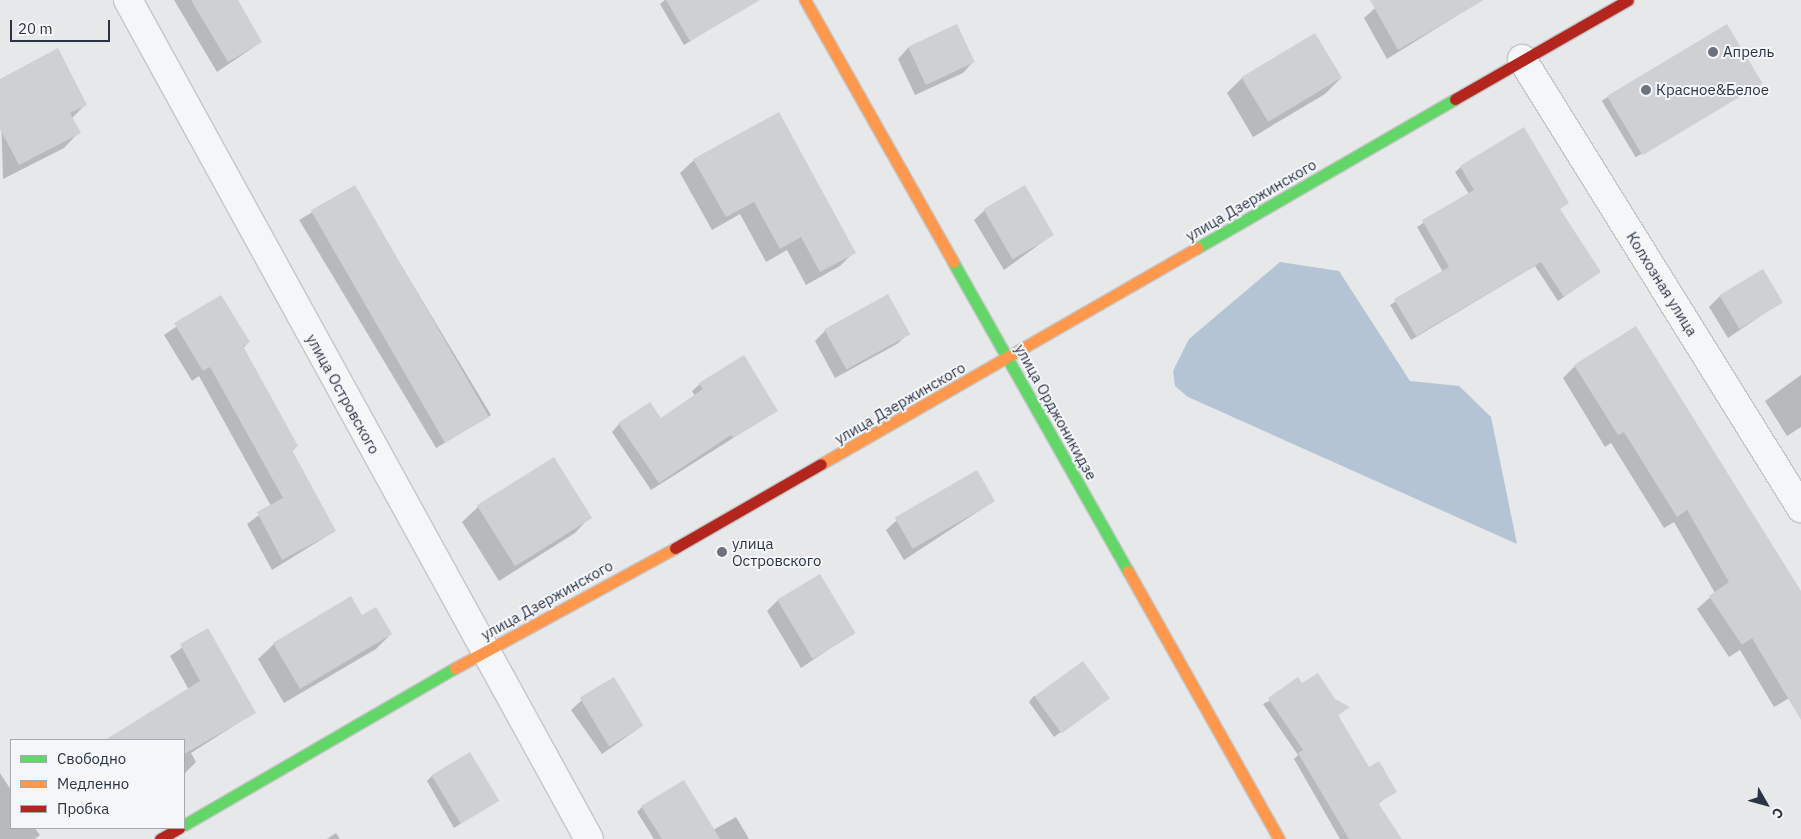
<!DOCTYPE html>
<html>
<head>
<meta charset="utf-8">
<style>
	body { margin:0 }
	#map { position:relative; width:1801px; height:839px; overflow:hidden; background:#e6e8ea; font-family:"IBM Plex Sans",sans-serif }
	div>[style] { position:absolute }
	.water>* { inset:0; background:#b4c4d5 }
	.shadow>* { inset:0; background:#0003; transform-origin:0 0 }
	.building>* { inset:0; background:#ced0d3; transform-origin:0 0 }
	.roads { filter:drop-shadow(1px 0 #c4c6c8) drop-shadow(-1px 0 #c4c6c8) drop-shadow(0 1px #c4c6c8) drop-shadow(0 -1px #c4c6c8) }
	.street>* { height:28px; margin:-14px; padding:0 14px; transform-origin:14px; border-radius:14px; background:#f5f6f7 }
	.fast>* { height:11px; margin:-5.5px; padding:0 5.5px; transform-origin:5.5px; border-radius:5.5px; background:#63d668 }
	.slow>* { height:11px; margin:-5.5px; padding:0 5.5px; transform-origin:5.5px; border-radius:5.5px; background:#ff974d }
	.jam>* { height:11px; margin:-5.5px; padding:0 5.5px; transform-origin:5.5px; border-radius:5.5px; background:#b3261e }
	.dots>* { width:14px; height:14px; translate:-50% -50%; box-sizing:border-box; border:2px solid #f4f6f9; border-radius:50% }
	span { translate:-50% -50%; white-space:nowrap; text-align:center; line-height:1.15; -webkit-text-stroke:4px #f4f6f9; paint-order:stroke }
	.poi-label { font-size:15px; color:#2b3445 }
	.left { translate:0 -50%; text-align:left }
	.street-label { font-size:15px; color:#2b3445 }
	.legend { position:absolute; left:10px; top:739px; width:175px; height:90px; box-sizing:border-box; background:#f4f6f9; border:1px solid #a4a8b1; margin:0; padding:6px 9px; list-style:none; font-size:15px; color:#2b3445 }
	.legend li { display:flex; align-items:center; gap:10px; height:25px }
	.legend b { width:25px; border:1px solid #a4a8b1 }
	.north { position:absolute; left:1741px; top:779px; width:50px; height:50px; -webkit-text-stroke:4px #f4f6f9; paint-order:stroke; rotate:128deg; font-size:14px; font-weight:700; line-height:20px; text-align:center; color:#2b3445 }
	.north::after { content:''; display:block; margin:auto; width:18px; height:22px; background:#2b3445; clip-path:polygon(50% 0,100% 100%,50% 72%,0 100%) }
	.scale { position:absolute; left:10px; top:20px; width:100px; height:22px; box-sizing:border-box; border:2px solid #2b3445; border-top:0; padding-left:6px; font-size:15px; line-height:18px; white-space:nowrap; color:#2b3445; -webkit-text-stroke:4px #f4f6f9; paint-order:stroke }
</style>
</head>
<body>
<div id="map">
	<div class="water">
		<i style="clip-path:polygon(1280px 262px,1339px 271px,1410px 381px,1459px 386px,1491px 417px,1517px 544px,1188px 397px,1175px 386px,1173px 371px,1189px 339px)"></i>
	</div>
	<div class="shadow">
		<i style="clip-path:polygon(174px 0,236px 0,261px 42px,217px 72px)"></i>
		<i style="clip-path:polygon(665px 0,721px 0,731px 16px,684px 45px,660px 4px)"></i>
		<i style="clip-path:polygon(1384px 0,1460px 0,1466px 10px,1387px 59px,1364px 18px)"></i>
		<i style="clip-path:polygon(956px 26px,973px 62px,963px 73px,915px 95px,898px 59px,908px 48px)"></i>
		<i style="left:1726px;top:26px;width:66px;height:145px;rotate:59deg"></i>
		<i style="clip-path:polygon(1242px 78px,1341px 78px,1325px 94px,1253px 137px,1227px 93px)"></i>
		<i style="clip-path:polygon(0 80px,86px 104px,72px 118px,79px 132px,64px 148px,3px 179px)"></i>
		<i style="clip-path:polygon(694px 160px,854px 252px,840px 266px,806px 285px,787px 250px,766px 262px,740px 214px,712px 230px,680px 173px)"></i>
		<i style="clip-path:polygon(1461px 167px,1567px 203px,1559px 210px,1600px 271px,1558px 301px,1535px 266px,1411px 340px,1390px 305px,1443px 272px,1417px 227px,1469px 194px,1455px 172px)"></i>
		<i style="left:354px;top:187px;width:266px;height:64px;rotate:59deg"></i>
		<i style="clip-path:polygon(985px 210px,1052px 235px,1004px 270px,974px 220px)"></i>
		<i style="clip-path:polygon(221px 296px,249px 342px,243px 348px,297px 446px,292px 451px,335px 531px,272px 570px,247px 524px,271px 506px,199px 376px,192px 381px,164px 335px)"></i>
		<i style="clip-path:polygon(1720px 296px,1781px 302px,1728px 338px,1709px 307px)"></i>
		<i style="clip-path:polygon(825px 331px,908px 334px,897px 344px,835px 378px,815px 341px)"></i>
		<i style="clip-path:polygon(1575px 366px,1801px 593px,1801px 691px,1774px 707px,1740px 650px,1729px 657px,1697px 609px,1715px 593px,1674px 522px,1664px 528px,1611px 443px,1605px 447px,1563px 378px)"></i>
		<i style="clip-path:polygon(1801px 375px,1801px 427px,1787px 436px,1765px 401px)"></i>
		<i style="clip-path:polygon(700px 384px,776px 411px,651px 490px,612px 432px,619px 424px,660px 419px,695px 396px,692px 391px)"></i>
		<i style="clip-path:polygon(994px 501px,904px 560px,886px 530px,897px 520px)"></i>
		<i style="clip-path:polygon(478px 507px,590px 517px,575px 533px,499px 581px,462px 522px)"></i>
		<i style="clip-path:polygon(778px 600px,853px 633px,801px 668px,767px 611px)"></i>
		<i style="clip-path:polygon(207px 630px,254px 713px,191px 753px,196px 762px,184px 774px,184px 740px,109px 740px,189px 690px,170px 656px)"></i>
		<i style="clip-path:polygon(391px 634px,376px 649px,284px 703px,258px 659px,274px 644px)"></i>
		<i style="clip-path:polygon(1302px 684px,1348px 707px,1337px 716px,1369px 768px,1395px 791px,1378px 804px,1401px 839px,1340px 839px,1294px 759px,1298px 755px,1263px 704px)"></i>
		<i style="clip-path:polygon(1034px 696px,1108px 698px,1054px 737px,1029px 702px)"></i>
		<i style="clip-path:polygon(582px 700px,642px 726px,602px 754px,571px 710px)"></i>
		<i style="clip-path:polygon(0 773px,11px 790px,11px 828px,35px 828px,40px 835px,35px 839px,0 839px)"></i>
		<i style="clip-path:polygon(432px 776px,497px 800px,454px 828px,427px 781px)"></i>
		<i style="clip-path:polygon(642px 807px,713px 830px,736px 817px,749px 839px,654px 839px,637px 812px)"></i>
		<i style="clip-path:polygon(336px 833px,340px 839px,327px 839px)"></i>
	</div>
	<div class="building">
		<i style="clip-path:polygon(191px 0,238px 0,262px 42px,228px 62px)"></i>
		<i style="clip-path:polygon(666px 0,760px 0,690px 41px)"></i>
		<i style="clip-path:polygon(1370px 0,1484px 0,1398px 50px)"></i>
		<i style="left:957px;top:24px;width:42px;height:54px;rotate:65deg"></i>
		<i style="left:1727px;top:24px;width:69px;height:140px;rotate:59deg"></i>
		<i style="left:1315px;top:33px;width:52px;height:86px;rotate:59deg"></i>
		<i style="clip-path:polygon(58px 48px,87px 105px,70px 113px,81px 133px,19px 165px,0 129px,0 79px)"></i>
		<i style="clip-path:polygon(779px 112px,856px 253px,820px 272px,801px 237px,780px 249px,754px 202px,726px 217px,693px 159px)"></i>
		<i style="clip-path:polygon(1524px 127px,1569px 203px,1560px 209px,1601px 272px,1564px 297px,1541px 262px,1416px 336px,1394px 299px,1449px 267px,1422px 220px,1474px 190px,1460px 166px)"></i>
		<i style="left:355px;top:185px;width:268px;height:51px;rotate:60deg"></i>
		<i style="left:1025px;top:185px;width:58px;height:48px;rotate:60deg"></i>
		<i style="left:1763px;top:269px;width:39px;height:51px;rotate:59deg"></i>
		<i style="left:888px;top:294px;width:46px;height:73px;rotate:61deg"></i>
		<i style="clip-path:polygon(221px 295px,250px 342px,243px 346px,298px 446px,292px 450px,336px 531px,282px 560px,257px 512px,283px 498px,210px 367px,203px 371px,174px 323px)"></i>
		<i style="clip-path:polygon(1636px 326px,1801px 591px,1801px 720px,1752px 638px,1742px 645px,1709px 596px,1729px 582px,1687px 510px,1677px 517px,1624px 432px,1618px 435px,1574px 365px)"></i>
		<i style="clip-path:polygon(744px 355px,778px 411px,733px 438px,731px 435px,659px 483px,618px 423px,650px 402px,661px 418px,703px 389px,699px 383px)"></i>
		<i style="left:554px;top:457px;width:72px;height:91px;rotate:58deg"></i>
		<i style="left:977px;top:470px;width:36px;height:95px;rotate:60deg"></i>
		<i style="left:820px;top:574px;width:69px;height:50px;rotate:59deg"></i>
		<i style="clip-path:polygon(351px 596px,362px 615px,376px 607px,392px 634px,300px 689px,273px 643px)"></i>
		<i style="clip-path:polygon(208px 628px,256px 713px,184px 754px,184px 740px,105px 740px,200px 681px,180px 644px)"></i>
		<i style="left:1083px;top:661px;width:46px;height:60px;rotate:54deg"></i>
		<i style="clip-path:polygon(1318px 673px,1335px 699px,1350px 707px,1338px 715px,1369px 767px,1379px 761px,1397px 792px,1378px 803px,1402px 839px,1349px 839px,1298px 753px,1303px 750px,1268px 698px,1298px 677px,1302px 683px)"></i>
		<i style="left:614px;top:677px;width:57px;height:40px;rotate:59deg"></i>
		<i style="left:470px;top:752px;width:57px;height:45px;rotate:59deg"></i>
		<i style="clip-path:polygon(684px 780px,720px 839px,662px 839px,641px 806px)"></i>
	</div>
	<div class="roads">
		<div class="street">
			<i style="left:128px;top:0;width:957px;rotate:61.21deg"></i>
			<i style="left:1522px;top:59px;width:529px;rotate:58.14deg"></i>
		</div>
		<div class="fast">
			<i style="left:1197px;top:248px;width:298px;rotate:-30deg"></i>
			<i style="left:953px;top:262px;width:355px;rotate:60.5deg"></i>
			<i style="left:184px;top:825px;width:313px;rotate:-30.1deg"></i>
		</div>
		<div class="slow">
			<i style="left:805px;top:0;width:301px;rotate:60.5deg"></i>
			<i style="left:821px;top:464px;width:434px;rotate:-29.9deg"></i>
			<i style="left:1128px;top:571px;width:308px;rotate:60.6deg"></i>
			<i style="left:455px;top:668px;width:251px;rotate:-28.6deg"></i>
		</div>
		<div class="jam">
			<i style="left:1455px;top:99px;width:199px;rotate:-29.8deg"></i>
			<i style="left:675px;top:548px;width:168px;rotate:-29.9deg"></i>
			<i style="left:160px;top:839px;width:22px;rotate:-30deg"></i>
		</div>
	</div>
	<div class="dots">
		<i style="left:1713px;top:52px;background:#6c737f"></i>
		<i style="left:1646px;top:90px;background:#6c737f"></i>
		<i style="left:722px;top:552px;background:#6c737f"></i>
	</div>
	<div class="poi-label">
		<span class="left" style="left:1723px;top:52px">Апрель</span>
		<span class="left" style="left:1656px;top:90px">Красное&amp;Белое</span>
		<span class="left" style="left:732px;top:552px">улица<br>Островского</span>
	</div>
	<div class="street-label">
		<span style="left:1251px;top:200px;rotate:-30deg">улица Дзержинского</span>
		<span style="left:1662px;top:284px;rotate:58deg">Колхозная улица</span>
		<span style="left:343px;top:394px;rotate:61deg">улица Островского</span>
		<span style="left:900px;top:403px;rotate:-30deg">улица Дзержинского</span>
		<span style="left:1056px;top:412px;rotate:61deg">улица Орджоникидзе</span>
		<span style="left:547px;top:600px;rotate:-29deg">улица Дзержинского</span>
	</div>
	<ul class="legend">
	<li><b style="height:6px;background:#63d668"></b>Свободно</li>
	<li><b style="height:6px;background:#ff974d"></b>Медленно</li>
	<li><b style="height:6px;background:#b3261e"></b>Пробка</li>
	</ul>
	<div class="north">С</div>
	<div class="scale">20 m</div>
</div>
</body>
</html>
